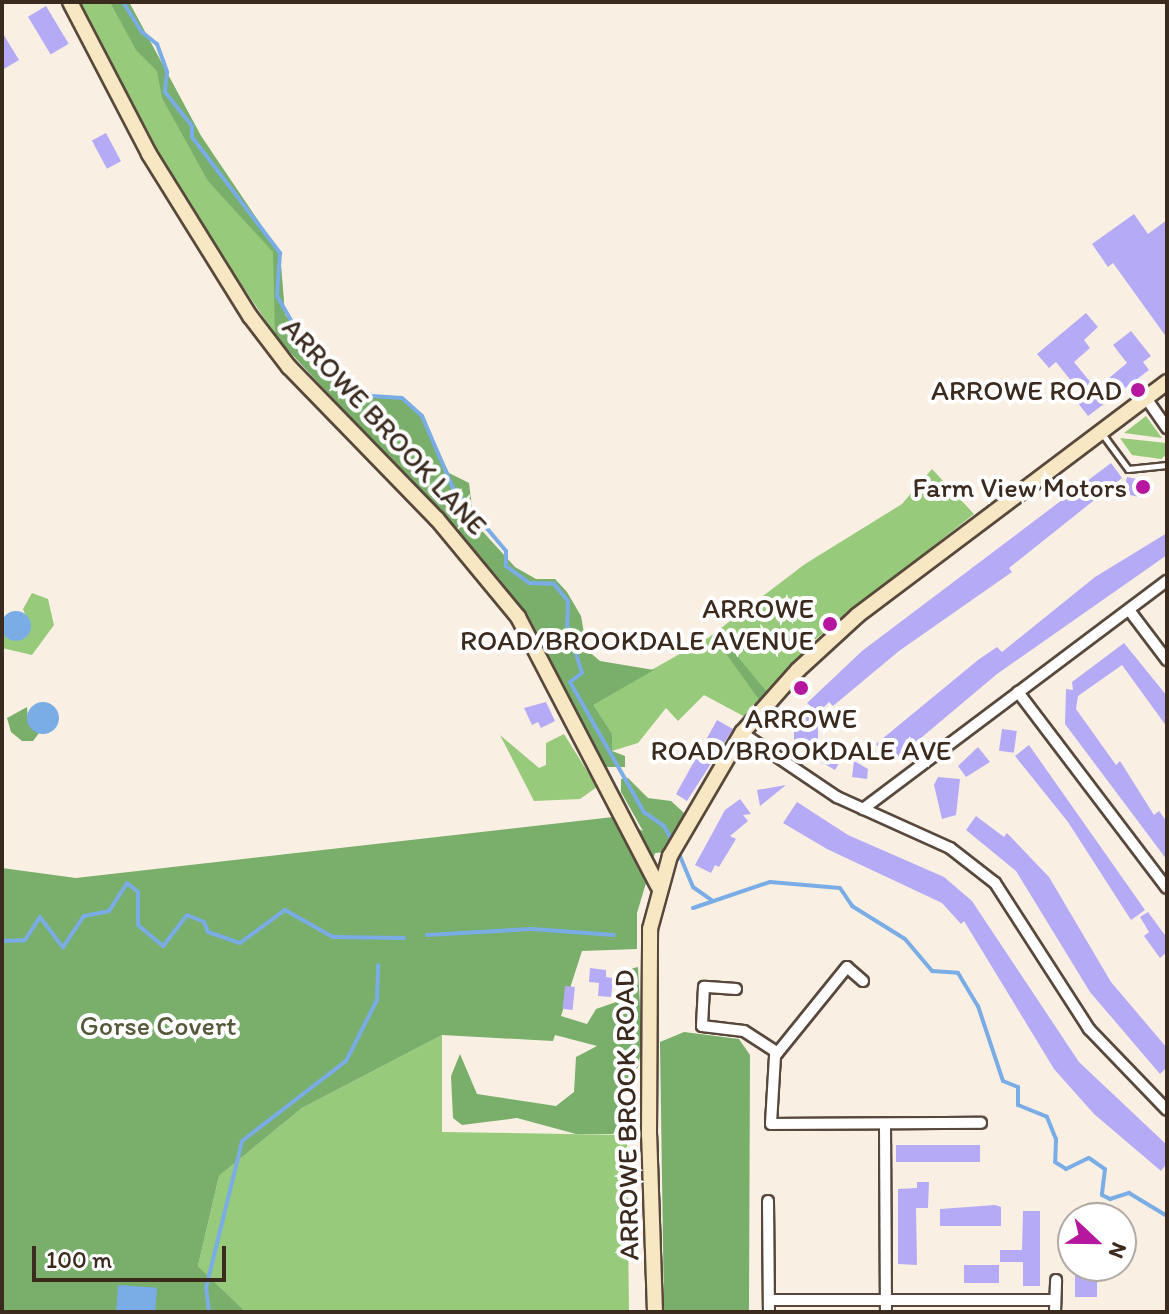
<!DOCTYPE html>
<html>
<head>
<meta charset="utf-8">
<style>
	body { margin:0 }
	#map { position:relative; width:1169px; height:1314px; overflow:hidden; background:#f9f0e3; font-family:Itim,sans-serif }
	div>[style] { position:absolute }
	.green>* { inset:0; background:#97ca7b }
	.forest>* { inset:0; background:#79ae6b }
	.water>* { inset:0; background:#7aace6; transform-origin:0 0 }
	.round { border-radius:50% }
	.stream>* { height:4px; margin:-2px; padding:0 2px; transform-origin:2px; border-radius:2px; background:#7aace6 }
	.building>* { inset:0; background:#b5aaf5; transform-origin:0 0 }
	.roads { filter:drop-shadow(2px 0 #58483c) drop-shadow(-2px 0 #58483c) drop-shadow(0 2px #58483c) drop-shadow(0 -2px #58483c) }
	.lane>* { height:5px; margin:-2.5px; padding:0 2.5px; transform-origin:2.5px; border-radius:2.5px; background:#fff }
	.street>* { height:10px; margin:-5px; padding:0 5px; transform-origin:5px; border-radius:5px; background:#fff }
	.secondary>* { height:14px; margin:-7px; padding:0 7px; transform-origin:7px; border-radius:7px; background:#f7e8c3 }
	.dots>* { width:22px; height:22px; translate:-50% -50%; box-sizing:border-box; border:4px solid #fff; border-radius:50% }
	span { translate:-50% -50%; white-space:nowrap; text-align:center; line-height:1.15; -webkit-text-stroke:8px #fff; paint-order:stroke }
	.poi-label { font-size:28px; color:#3b2a1e }
	.right { translate:-100% -50%; text-align:right }
	.street-label { font-size:28px; color:#3b2a1e }
	.park-label { font-size:28px; color:#575a3a }
	.frame { position:absolute; inset:0; border:4px solid #3b2a1e; pointer-events:none }
	.north { position:absolute; left:1057px; top:1202px; width:80px; height:80px; box-sizing:border-box; background:#fff; border:2px solid #b1aaa5; border-radius:50%; rotate:112deg; font-size:22px; font-weight:700; line-height:32px; text-align:center; color:#3b2a1e }
	.north::after { content:''; display:block; margin:auto; width:28px; height:36px; background:#b5179e; clip-path:polygon(50% 0,100% 100%,50% 72%,0 100%) }
	.scale { position:absolute; left:32px; top:1246px; width:194px; height:36px; box-sizing:border-box; border:4px solid #3b2a1e; border-top:0; padding-left:10px; font-size:24px; line-height:28px; white-space:nowrap; color:#3b2a1e; -webkit-text-stroke:6px #fff; paint-order:stroke }
</style>
</head>
<body>
<div id="map">
	<div class="green">
		<i style="clip-path:polygon(79px 2px,129px 2px,201px 136px,280px 253px,285px 315px,298px 333px,288px 353px,186px 204px)"></i>
		<i style="clip-path:polygon(1146px 416px,1162px 438px,1124px 433px)"></i>
		<i style="clip-path:polygon(1120px 438px,1166px 443px,1167px 454px,1161px 459px,1132px 455px)"></i>
		<i style="clip-path:polygon(932px 469px,974px 514px,812px 642px,747px 718px,704px 695px,678px 721px,666px 708px,638px 743px,599px 755px,577px 712px,708px 638px,805px 564px,902px 504px)"></i>
		<i style="clip-path:polygon(32px 593px,48px 599px,54px 625px,32px 655px,2px 648px,2px 620px,31px 629px,23px 609px)"></i>
		<i style="clip-path:polygon(564px 734px,597px 787px,580px 799px,534px 801px,500px 735px,539px 768px,546px 765px,546px 743px)"></i>
		<i style="clip-path:polygon(442px 1035px,442px 1132px,627px 1135px,629px 1312px,246px 1312px,198px 1266px,219px 1176px,302px 1108px)"></i>
	</div>
	<div class="forest">
		<i style="clip-path:polygon(110px 2px,129px 2px,201px 136px,280px 253px,285px 315px,315px 348px,327px 371px,372px 396px,402px 398px,422px 416px,449px 473px,469px 483px,474px 522px,515px 567px,536px 579px,555px 579px,567px 592px,581px 616px,587px 650px,600px 661px,654px 670px,593px 705px,612px 734px,612px 751px,625px 756px,625px 767px,605px 767px,524px 611px,495px 574px,275px 336px,273px 252px,208px 181px,162px 98px,157px 71px,136px 50px)"></i>
		<i style="clip-path:polygon(717px 632px,767px 692px,760px 701px,717px 641px)"></i>
		<i style="clip-path:polygon(27px 707px,28px 722px,39px 733px,33px 741px,22px 741px,11px 732px,7px 718px)"></i>
		<i style="clip-path:polygon(628px 778px,648px 798px,671px 801px,684px 813px,668px 852px,655px 853px,637px 913px,637px 949px,582px 951px,561px 1016px,587px 1024px,596px 1009px,619px 1001px,624px 992px,618px 972px,638px 967px,642px 1046px,638px 1067px,621px 1091px,629px 1108px,613px 1134px,576px 1134px,517px 1118px,462px 1125px,453px 1118px,451px 1076px,460px 1054px,477px 1094px,556px 1106px,574px 1092px,576px 1057px,597px 1046px,555px 1035px,553px 1041px,442px 1035px,302px 1108px,219px 1176px,198px 1266px,246px 1312px,2px 1312px,2px 868px,76px 878px,613px 817px,643px 831px,621px 792px,621px 779px)"></i>
		<i style="clip-path:polygon(684px 1032px,739px 1039px,750px 1055px,749px 1312px,664px 1312px,660px 1042px)"></i>
	</div>
	<div class="water">
		<i class="round" style="left:1px;top:611px;width:30px;height:30px"></i>
		<i class="round" style="left:27px;top:702px;width:32px;height:32px"></i>
		<i style="left:118px;top:1285px;width:39px;height:27px;rotate:4deg"></i>
	</div>
	<div class="stream">
		<i style="left:123px;top:2px;width:36px;rotate:58deg"></i>
		<i style="left:142px;top:32px;width:19px;rotate:39deg"></i>
		<i style="left:157px;top:44px;width:30px;rotate:70deg"></i>
		<i style="left:167px;top:72px;width:20px;rotate:96deg"></i>
		<i style="left:165px;top:92px;width:43px;rotate:51.5deg"></i>
		<i style="left:192px;top:126px;width:11px;rotate:90deg"></i>
		<i style="left:192px;top:137px;width:146px;rotate:52.8deg"></i>
		<i style="left:280px;top:253px;width:43px;rotate:94deg"></i>
		<i style="left:277px;top:296px;width:82px;rotate:60deg"></i>
		<i style="left:318px;top:367px;width:61px;rotate:28.2deg"></i>
		<i style="left:372px;top:396px;width:30px;rotate:4deg"></i>
		<i style="left:402px;top:398px;width:27px;rotate:42deg"></i>
		<i style="left:422px;top:416px;width:78px;rotate:66.7deg"></i>
		<i style="left:453px;top:488px;width:82px;rotate:49.9deg"></i>
		<i style="left:506px;top:551px;width:15px;rotate:90deg"></i>
		<i style="left:506px;top:566px;width:29px;rotate:36deg"></i>
		<i style="left:529px;top:583px;width:25px;rotate:2deg"></i>
		<i style="left:554px;top:584px;width:22px;rotate:51deg"></i>
		<i style="left:568px;top:601px;width:24px;rotate:92deg"></i>
		<i style="left:567px;top:625px;width:50px;rotate:72.6deg"></i>
		<i style="left:582px;top:673px;width:15px;rotate:143deg"></i>
		<i style="left:570px;top:682px;width:150px;rotate:60.4deg"></i>
		<i style="left:644px;top:812px;width:24px;rotate:35deg"></i>
		<i style="left:664px;top:826px;width:18px;rotate:61deg"></i>
		<i style="left:677px;top:849px;width:41px;rotate:67.2deg"></i>
		<i style="left:693px;top:887px;width:24px;rotate:35deg"></i>
		<i style="left:693px;top:908px;width:81px;rotate:-18.7deg"></i>
		<i style="left:770px;top:882px;width:70px;rotate:4.9deg"></i>
		<i style="left:840px;top:888px;width:22px;rotate:56deg"></i>
		<i style="left:852px;top:906px;width:62px;rotate:31.9deg"></i>
		<i style="left:905px;top:939px;width:42px;rotate:49.8deg"></i>
		<i style="left:932px;top:971px;width:26px;rotate:4deg"></i>
		<i style="left:958px;top:973px;width:39px;rotate:59deg"></i>
		<i style="left:978px;top:1006px;width:79px;rotate:71.6deg"></i>
		<i style="left:1003px;top:1081px;width:16px;rotate:22deg"></i>
		<i style="left:1018px;top:1087px;width:18px;rotate:90deg"></i>
		<i style="left:1018px;top:1105px;width:31px;rotate:22deg"></i>
		<i style="left:1047px;top:1117px;width:24px;rotate:68deg"></i>
		<i style="left:1056px;top:1139px;width:23px;rotate:92deg"></i>
		<i style="left:1055px;top:1162px;width:13px;rotate:32deg"></i>
		<i style="left:1066px;top:1169px;width:25px;rotate:-26deg"></i>
		<i style="left:1089px;top:1158px;width:19px;rotate:35deg"></i>
		<i style="left:1105px;top:1169px;width:26px;rotate:97deg"></i>
		<i style="left:1102px;top:1195px;width:9px;rotate:27deg"></i>
		<i style="left:1110px;top:1199px;width:20px;rotate:-18deg"></i>
		<i style="left:1129px;top:1193px;width:44px;rotate:31.2deg"></i>
		<i style="left:427px;top:935px;width:105px;rotate:-3.3deg"></i>
		<i style="left:532px;top:929px;width:82px;rotate:4.2deg"></i>
		<i style="left:2px;top:941px;width:23px;rotate:-2deg"></i>
		<i style="left:25px;top:940px;width:27px;rotate:-57deg"></i>
		<i style="left:40px;top:917px;width:38px;rotate:53deg"></i>
		<i style="left:63px;top:947px;width:37px;rotate:-56deg"></i>
		<i style="left:84px;top:916px;width:25px;rotate:-11deg"></i>
		<i style="left:109px;top:911px;width:33px;rotate:-57deg"></i>
		<i style="left:127px;top:883px;width:14px;rotate:39deg"></i>
		<i style="left:138px;top:892px;width:33px;rotate:90deg"></i>
		<i style="left:138px;top:925px;width:33px;rotate:40deg"></i>
		<i style="left:163px;top:946px;width:39px;rotate:-52deg"></i>
		<i style="left:187px;top:915px;width:18px;rotate:22deg"></i>
		<i style="left:204px;top:922px;width:11px;rotate:68deg"></i>
		<i style="left:208px;top:932px;width:34px;rotate:19deg"></i>
		<i style="left:240px;top:943px;width:56px;rotate:-36.3deg"></i>
		<i style="left:285px;top:910px;width:55px;rotate:29.4deg"></i>
		<i style="left:333px;top:937px;width:71px;rotate:0.8deg"></i>
		<i style="left:2px;top:975px;width:17px;rotate:90deg"></i>
		<i style="left:209px;top:1312px;width:24px;rotate:-97deg"></i>
		<i style="left:206px;top:1288px;width:151px;rotate:-76.2deg"></i>
		<i style="left:242px;top:1141px;width:131px;rotate:-37.6deg"></i>
		<i style="left:346px;top:1061px;width:68px;rotate:-63.1deg"></i>
		<i style="left:377px;top:1000px;width:35px;rotate:-88deg"></i>
	</div>
	<div class="building">
		<i style="left:46px;top:6px;width:44px;height:21px;rotate:59deg"></i>
		<i style="clip-path:polygon(2px 32px,19px 60px,2px 70px)"></i>
		<i style="left:106px;top:133px;width:32px;height:16px;rotate:62deg"></i>
		<i style="clip-path:polygon(1134px 214px,1148px 234px,1167px 220px,1167px 338px,1113px 263px,1108px 267px,1092px 244px)"></i>
		<i style="clip-path:polygon(1086px 313px,1098px 327px,1084px 340px,1090px 348px,1074px 362px,1096px 389px,1127px 363px,1113px 345px,1131px 331px,1151px 356px,1143px 362px,1149px 370px,1088px 416px,1074px 398px,1081px 393px,1056px 362px,1049px 368px,1037px 354px)"></i>
		<i style="clip-path:polygon(1111px 463px,1122px 478px,1009px 568px,1012px 572px,899px 651px,833px 706px,829px 702px,818px 713px,807px 703px,862px 651px)"></i>
		<i style="left:1127px;top:477px;width:19px;height:17px;rotate:12deg"></i>
		<i style="clip-path:polygon(1167px 533px,1167px 555px,997px 674px,896px 759px,890px 761px,876px 744px,978px 660px,997px 647px,1002px 652px,1095px 577px)"></i>
		<i style="clip-path:polygon(1124px 643px,1167px 696px,1167px 727px,1122px 665px,1078px 696px,1076px 709px,1116px 765px,1120px 761px,1154px 815px,1159px 811px,1167px 822px,1167px 860px,1065px 724px,1066px 689px,1073px 690px,1072px 682px)"></i>
		<i style="clip-path:polygon(546px 702px,555px 721px,541px 728px,538px 722px,532px 725px,524px 708px)"></i>
		<i style="left:794px;top:714px;width:24px;height:29px"></i>
		<i style="clip-path:polygon(717px 720px,733px 729px,687px 801px,676px 794px)"></i>
		<i style="left:1002px;top:729px;width:15px;height:22px;rotate:8deg"></i>
		<i style="clip-path:polygon(1029px 745px,1145px 910px,1131px 920px,1068px 822px,1015px 756px)"></i>
		<i style="clip-path:polygon(978px 747px,990px 762px,966px 777px,958px 766px)"></i>
		<i style="clip-path:polygon(828px 752px,845px 753px,835px 770px,821px 762px)"></i>
		<i style="clip-path:polygon(854px 761px,868px 769px,867px 779px,852px 777px)"></i>
		<i style="clip-path:polygon(938px 777px,960px 779px,956px 815px,942px 819px,934px 785px)"></i>
		<i style="clip-path:polygon(786px 785px,760px 806px,757px 790px)"></i>
		<i style="clip-path:polygon(740px 799px,751px 814px,743px 815px,748px 821px,730px 836px,736px 839px,719px 867px,715px 865px,711px 873px,695px 865px,725px 810px)"></i>
		<i style="clip-path:polygon(797px 802px,848px 835px,944px 877px,972px 901px,1079px 1062px,1167px 1145px,1167px 1163px,1161px 1171px,1094px 1114px,1054px 1069px,964px 921px,961px 924px,942px 903px,827px 849px,783px 823px)"></i>
		<i style="clip-path:polygon(976px 816px,1004px 837px,1007px 833px,1049px 877px,1111px 982px,1167px 1048px,1167px 1067px,1160px 1074px,1090px 992px,1016px 871px,966px 830px)"></i>
		<i style="clip-path:polygon(1148px 912px,1167px 938px,1167px 952px,1160px 958px,1144px 936px,1149px 932px,1140px 917px)"></i>
		<i style="clip-path:polygon(590px 968px,606px 970px,606px 977px,613px 978px,611px 997px,598px 996px,599px 983px,589px 982px)"></i>
		<i style="left:565px;top:986px;width:10px;height:23px;rotate:6deg"></i>
		<i style="left:896px;top:1145px;width:84px;height:17px"></i>
		<i style="clip-path:polygon(917px 1182px,929px 1182px,928px 1208px,916px 1208px,917px 1265px,898px 1264px,898px 1189px,917px 1188px)"></i>
		<i style="clip-path:polygon(995px 1205px,1001px 1207px,1001px 1226px,940px 1226px,940px 1209px)"></i>
		<i style="clip-path:polygon(1023px 1211px,1040px 1211px,1040px 1286px,1023px 1286px,1023px 1262px,1000px 1262px,1000px 1250px,1022px 1250px)"></i>
		<i style="left:964px;top:1265px;width:35px;height:18px"></i>
		<i style="left:1075px;top:1273px;width:22px;height:24px"></i>
	</div>
	<div class="roads">
		<div class="lane">
			<i style="left:1103px;top:435px;width:42px;rotate:53.7deg"></i>
			<i style="left:1128px;top:469px;width:39px;rotate:-6deg"></i>
		</div>
		<div class="street">
			<i style="left:1146px;top:398px;width:37px;rotate:55deg"></i>
			<i style="left:1129px;top:610px;width:63px;rotate:52.8deg"></i>
			<i style="left:1018px;top:692px;width:246px;rotate:52.8deg"></i>
			<i style="left:742px;top:733px;width:115px;rotate:34deg"></i>
			<i style="left:837px;top:797px;width:124px;rotate:24.3deg"></i>
			<i style="left:950px;top:848px;width:57px;rotate:37.9deg"></i>
			<i style="left:995px;top:883px;width:174px;rotate:57.2deg"></i>
			<i style="left:1089px;top:1029px;width:112px;rotate:46.1deg"></i>
			<i style="left:863px;top:809px;width:380px;rotate:-36.9deg"></i>
			<i style="left:863px;top:981px;width:21px;rotate:-139deg"></i>
			<i style="left:847px;top:967px;width:114px;rotate:129deg"></i>
			<i style="left:775px;top:1056px;width:68px;rotate:93.4deg"></i>
			<i style="left:771px;top:1124px;width:210px;rotate:-0.3deg"></i>
			<i style="left:736px;top:989px;width:32px;rotate:-176deg"></i>
			<i style="left:704px;top:987px;width:39px;rotate:93deg"></i>
			<i style="left:702px;top:1026px;width:42px;rotate:6.8deg"></i>
			<i style="left:744px;top:1031px;width:40px;rotate:32.9deg"></i>
			<i style="left:885px;top:1125px;width:187px;rotate:89.7deg"></i>
			<i style="left:768px;top:1201px;width:111px;rotate:89.5deg"></i>
			<i style="left:770px;top:1300px;width:285px"></i>
			<i style="left:1055px;top:1312px;width:32px;rotate:-88deg"></i>
		</div>
		<div class="secondary">
			<i style="left:70px;top:2px;width:171px;rotate:62.5deg"></i>
			<i style="left:149px;top:154px;width:191px;rotate:58.1deg"></i>
			<i style="left:250px;top:316px;width:64px;rotate:52.6deg"></i>
			<i style="left:289px;top:367px;width:212px;rotate:45.8deg"></i>
			<i style="left:437px;top:519px;width:127px;rotate:50.4deg"></i>
			<i style="left:518px;top:617px;width:303px;rotate:62.5deg"></i>
			<i style="left:655px;top:1312px;width:177px;rotate:-91.9deg"></i>
			<i style="left:649px;top:1135px;width:206px;rotate:-89.7deg"></i>
			<i style="left:650px;top:929px;width:76px;rotate:-74.7deg"></i>
			<i style="left:670px;top:856px;width:143px;rotate:-59.7deg"></i>
			<i style="left:742px;top:733px;width:84px;rotate:-48.4deg"></i>
			<i style="left:798px;top:670px;width:81px;rotate:-42.5deg"></i>
			<i style="left:858px;top:615px;width:387px;rotate:-37deg"></i>
		</div>
	</div>
	<div class="dots">
		<i style="left:1138px;top:390px;background:#b5179e"></i>
		<i style="left:1143px;top:487px;background:#b5179e"></i>
		<i style="left:830px;top:624px;background:#b5179e"></i>
		<i style="left:801px;top:688px;background:#b5179e"></i>
	</div>
	<div class="poi-label">
		<span class="right" style="left:1122px;top:390px">ARROWE ROAD</span>
		<span class="right" style="left:1127px;top:487px">Farm View Motors</span>
		<span class="right" style="left:814px;top:624px">ARROWE<br>ROAD/BROOKDALE AVENUE</span>
		<span style="left:801px;top:734px">ARROWE<br>ROAD/BROOKDALE AVE</span>
	</div>
	<div class="street-label">
		<span style="left:385px;top:426px;rotate:47deg">ARROWE BROOK LANE</span>
		<span style="left:626px;top:1115px;rotate:-91deg">ARROWE BROOK ROAD</span>
	</div>
	<div class="park-label">
		<span style="left:158px;top:1025px">Gorse Covert</span>
	</div>
	<div class="frame"></div>
	<div class="north">N</div>
	<div class="scale">100 m</div>
</div>
</body>
</html>
